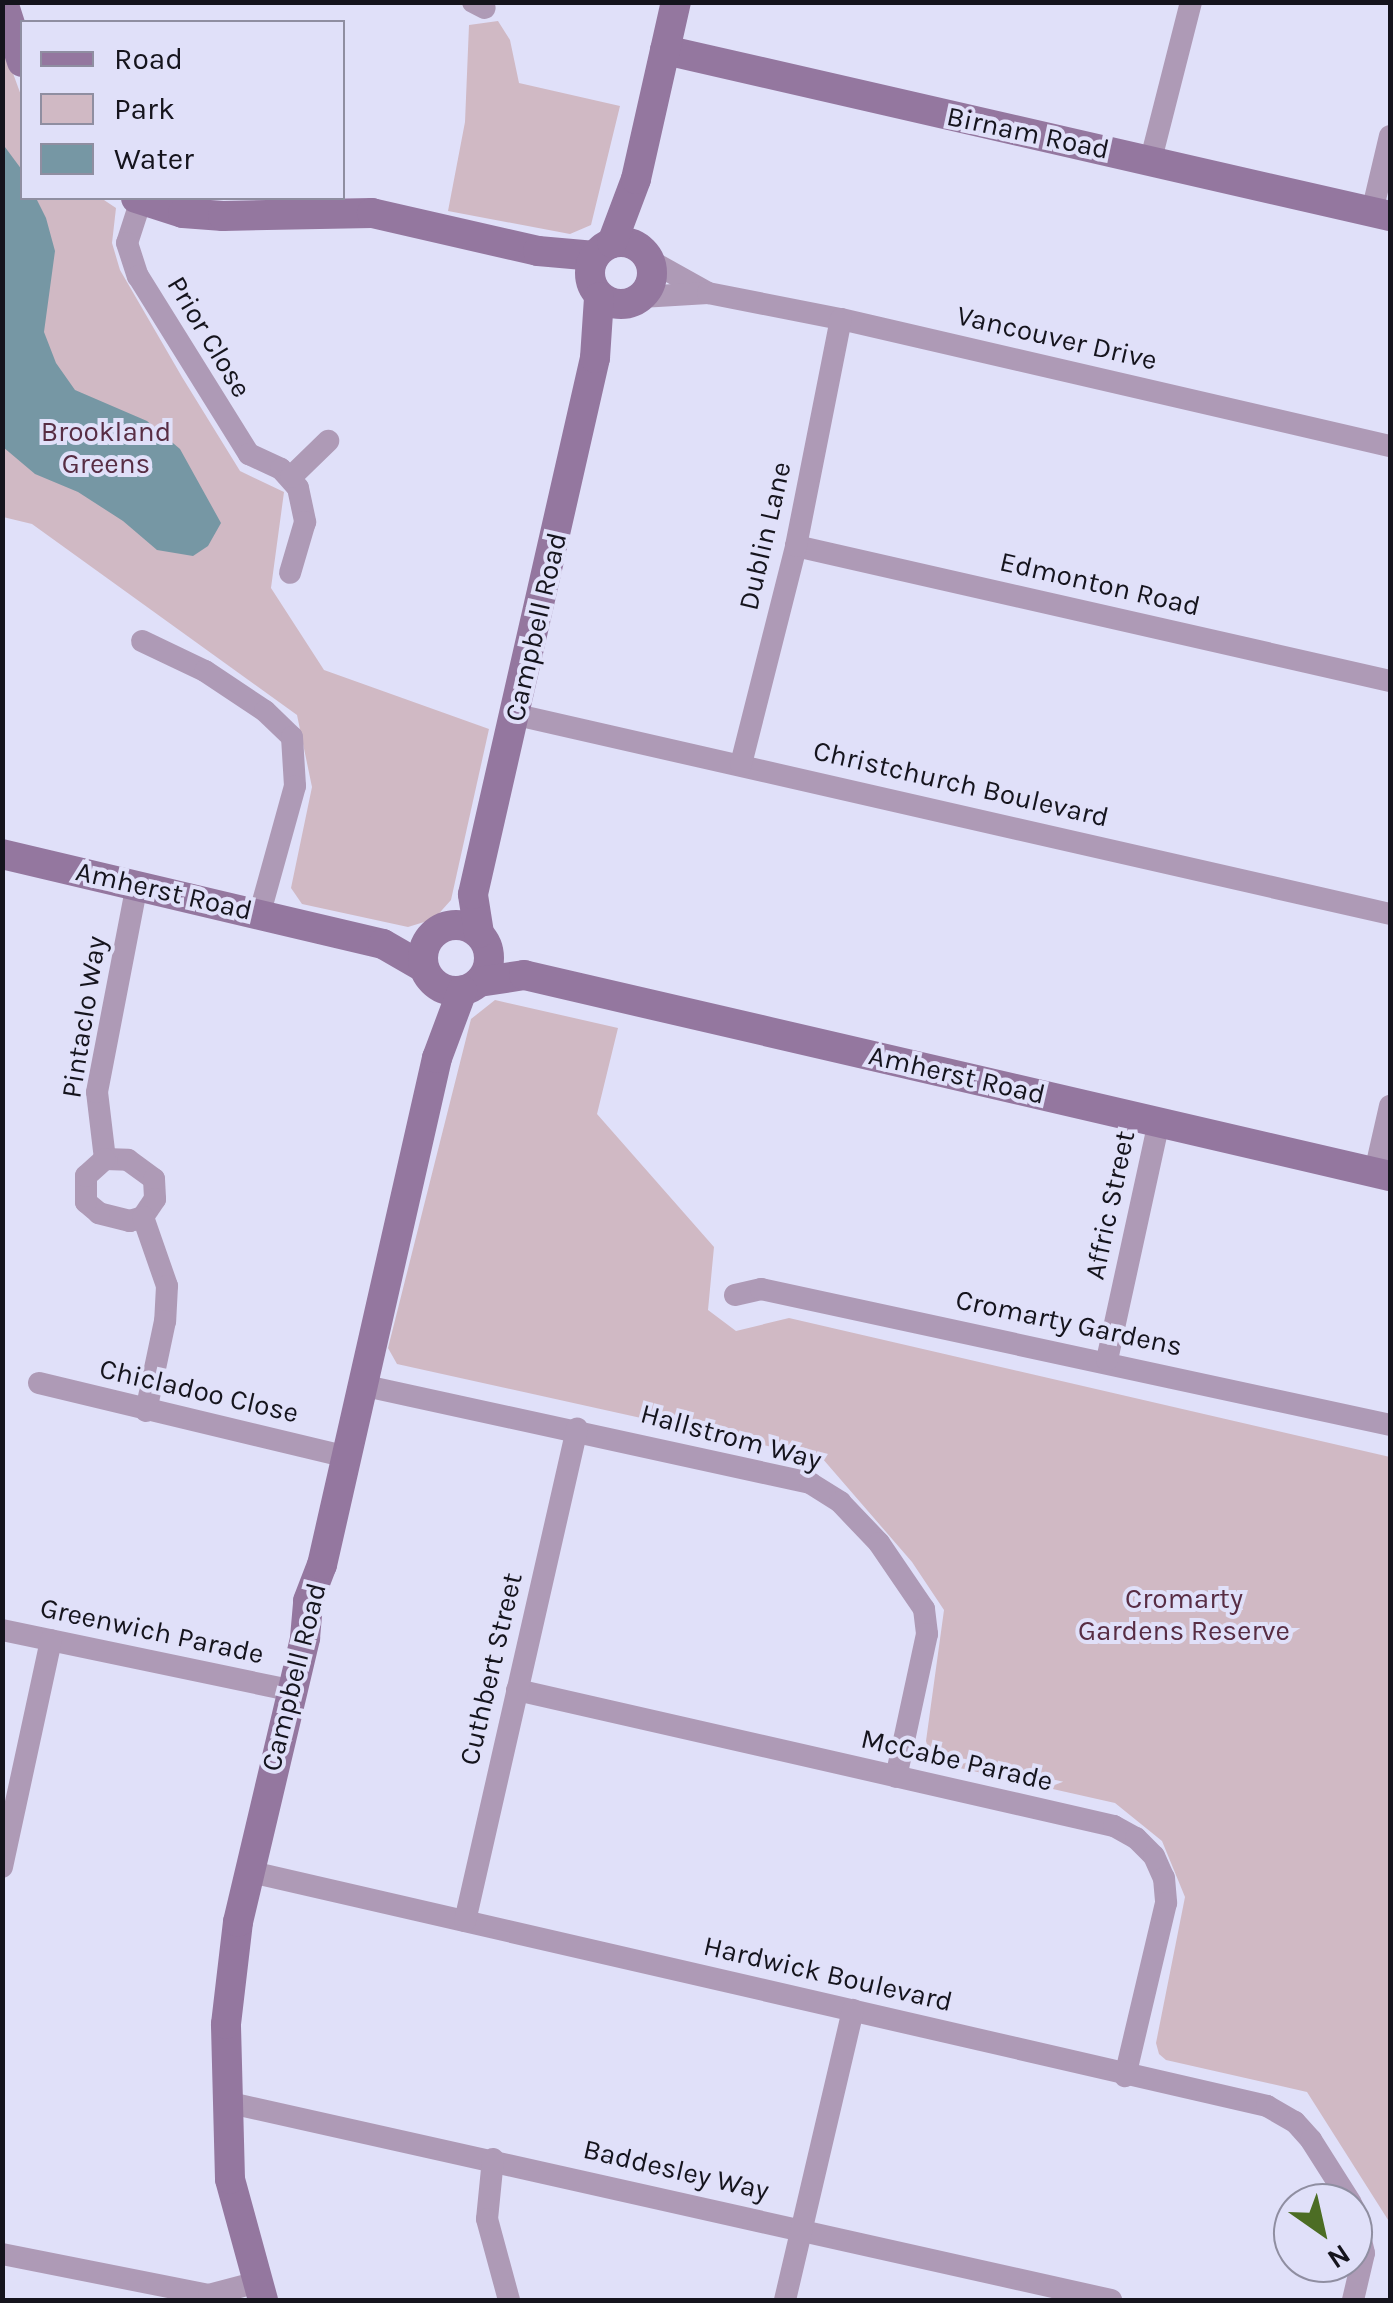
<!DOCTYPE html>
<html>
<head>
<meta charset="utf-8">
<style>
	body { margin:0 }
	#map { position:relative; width:1393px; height:2303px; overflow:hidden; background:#e0e0f9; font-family:Karla,sans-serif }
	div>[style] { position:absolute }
	.green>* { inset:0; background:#d0b9c4 }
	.water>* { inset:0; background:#7697a4 }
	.street>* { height:22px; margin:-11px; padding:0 11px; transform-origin:11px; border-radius:11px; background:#ae9ab6 }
	.secondary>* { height:30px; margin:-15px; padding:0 15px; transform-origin:15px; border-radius:15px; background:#94779f }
	.secondary>.ring { margin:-15px; padding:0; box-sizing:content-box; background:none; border:30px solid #94779f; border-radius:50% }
	span { translate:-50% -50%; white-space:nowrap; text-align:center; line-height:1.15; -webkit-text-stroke:8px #e0e0f9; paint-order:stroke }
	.street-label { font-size:28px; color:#15141d }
	.park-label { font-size:28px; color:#582d44 }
	.frame { position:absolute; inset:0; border:5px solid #15141d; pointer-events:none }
	.legend { position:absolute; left:20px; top:20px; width:325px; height:180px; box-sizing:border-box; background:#e0e0f9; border:2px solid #8f8ea1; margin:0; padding:12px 18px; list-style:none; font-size:30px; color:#15141d }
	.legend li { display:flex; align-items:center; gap:20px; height:50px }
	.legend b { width:50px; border:2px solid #8f8ea1 }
	.north { position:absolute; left:1273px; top:2183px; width:100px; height:100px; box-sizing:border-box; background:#e0e0f9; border:2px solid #8f8ea1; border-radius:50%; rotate:146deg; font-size:28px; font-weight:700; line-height:40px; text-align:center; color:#15141d }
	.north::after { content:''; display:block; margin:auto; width:35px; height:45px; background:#4c6d24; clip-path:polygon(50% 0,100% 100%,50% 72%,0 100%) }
</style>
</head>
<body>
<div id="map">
	<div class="green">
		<i style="clip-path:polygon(498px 21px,510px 40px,519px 83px,620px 106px,591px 225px,570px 234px,448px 211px,465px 122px,469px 25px)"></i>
		<i style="clip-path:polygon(2px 43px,22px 98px,22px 198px,101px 198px,116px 208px,112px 243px,120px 270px,182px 377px,240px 471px,284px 492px,271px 588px,324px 670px,489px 729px,451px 900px,434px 919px,408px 927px,302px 904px,291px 888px,312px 787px,297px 715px,32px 524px,3px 517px)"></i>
		<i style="clip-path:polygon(495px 1000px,618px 1028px,597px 1114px,714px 1247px,708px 1310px,736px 1331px,789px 1318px,1390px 1457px,1390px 2223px,1307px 2092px,1166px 2060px,1159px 2054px,1156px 2043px,1185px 1897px,1162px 1841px,1115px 1803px,942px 1764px,930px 1756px,926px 1741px,944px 1610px,912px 1562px,822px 1458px,397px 1364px,388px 1348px,471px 1019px)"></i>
	</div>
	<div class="water">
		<i style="clip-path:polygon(2px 143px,22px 170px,22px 198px,36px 198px,46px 218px,55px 251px,44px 332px,56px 363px,75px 390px,147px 421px,180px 449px,221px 523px,208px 546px,193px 556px,157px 550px,123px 521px,78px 492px,35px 474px,3px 447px)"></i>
	</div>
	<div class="street">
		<i style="left:473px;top:2px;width:13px;rotate:27deg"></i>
		<i style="left:1151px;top:159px;width:162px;rotate:-75.7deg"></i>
		<i style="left:141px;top:200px;width:45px;rotate:108deg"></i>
		<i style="left:127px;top:243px;width:35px;rotate:72deg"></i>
		<i style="left:138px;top:276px;width:210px;rotate:58.1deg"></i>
		<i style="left:249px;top:454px;width:35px;rotate:25deg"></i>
		<i style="left:281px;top:469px;width:25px;rotate:48deg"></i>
		<i style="left:298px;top:488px;width:35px;rotate:78deg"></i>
		<i style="left:305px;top:522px;width:53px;rotate:106.4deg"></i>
		<i style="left:1372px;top:212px;width:78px;rotate:-76.7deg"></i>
		<i style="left:649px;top:260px;width:68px;rotate:29.2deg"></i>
		<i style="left:641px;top:297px;width:67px;rotate:-3.4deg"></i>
		<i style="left:708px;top:293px;width:136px;rotate:11.1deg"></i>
		<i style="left:841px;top:319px;width:563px;rotate:13.03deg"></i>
		<i style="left:291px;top:477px;width:52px;rotate:-44.2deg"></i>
		<i style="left:796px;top:546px;width:609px;rotate:12.8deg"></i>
		<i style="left:142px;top:641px;width:70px;rotate:25.5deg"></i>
		<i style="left:205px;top:671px;width:72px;rotate:33.7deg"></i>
		<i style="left:265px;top:711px;width:37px;rotate:44deg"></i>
		<i style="left:292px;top:737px;width:49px;rotate:86.5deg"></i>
		<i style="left:295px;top:786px;width:131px;rotate:105.5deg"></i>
		<i style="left:517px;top:715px;width:895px;rotate:12.84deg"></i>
		<i style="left:741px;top:764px;width:225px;rotate:-75.8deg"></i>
		<i style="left:796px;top:546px;width:231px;rotate:-78.8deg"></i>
		<i style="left:105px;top:1159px;width:67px;rotate:-96.8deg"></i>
		<i style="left:97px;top:1092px;width:212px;rotate:-79.1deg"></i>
		<i style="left:105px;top:1159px;width:23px;rotate:2deg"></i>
		<i style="left:128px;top:1160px;width:32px;rotate:36deg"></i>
		<i style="left:154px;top:1179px;width:20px;rotate:87deg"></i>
		<i style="left:155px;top:1199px;width:22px;rotate:124deg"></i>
		<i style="left:143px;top:1217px;width:14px;rotate:163deg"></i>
		<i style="left:130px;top:1221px;width:32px;rotate:-166deg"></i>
		<i style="left:99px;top:1213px;width:17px;rotate:-140deg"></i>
		<i style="left:86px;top:1202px;width:26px;rotate:-90deg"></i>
		<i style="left:86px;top:1176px;width:25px;rotate:-42deg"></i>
		<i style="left:1375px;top:1172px;width:68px;rotate:-77.2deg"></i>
		<i style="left:143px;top:1217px;width:73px;rotate:70.8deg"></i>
		<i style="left:167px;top:1286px;width:35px;rotate:93deg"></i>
		<i style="left:165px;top:1321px;width:92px;rotate:101.9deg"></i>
		<i style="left:735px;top:1295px;width:27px;rotate:-13deg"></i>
		<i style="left:761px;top:1289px;width:644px;rotate:12.2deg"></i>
		<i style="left:1107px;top:1360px;width:245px;rotate:-77.7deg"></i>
		<i style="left:39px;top:1383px;width:314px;rotate:13.5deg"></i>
		<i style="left:361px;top:1385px;width:460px;rotate:12.3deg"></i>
		<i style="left:810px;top:1483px;width:36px;rotate:32deg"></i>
		<i style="left:840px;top:1502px;width:57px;rotate:46.4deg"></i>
		<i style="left:879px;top:1543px;width:80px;rotate:55.7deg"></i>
		<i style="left:924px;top:1609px;width:25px;rotate:83deg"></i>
		<i style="left:927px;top:1634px;width:146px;rotate:102.2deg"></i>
		<i style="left:2px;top:1630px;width:294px;rotate:11.8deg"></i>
		<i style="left:517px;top:1690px;width:612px;rotate:12.83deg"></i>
		<i style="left:1114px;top:1826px;width:25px;rotate:29deg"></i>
		<i style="left:1136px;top:1838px;width:25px;rotate:45deg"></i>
		<i style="left:1154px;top:1856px;width:24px;rotate:66deg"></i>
		<i style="left:1164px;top:1878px;width:25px;rotate:85deg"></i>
		<i style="left:1166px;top:1903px;width:178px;rotate:103.3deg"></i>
		<i style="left:2px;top:1867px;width:232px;rotate:-77.8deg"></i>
		<i style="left:247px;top:1871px;width:1047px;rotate:12.97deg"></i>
		<i style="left:1267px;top:2106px;width:32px;rotate:30deg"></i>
		<i style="left:1295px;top:2122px;width:24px;rotate:48deg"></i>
		<i style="left:1311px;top:2140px;width:75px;rotate:57.6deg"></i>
		<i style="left:465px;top:1921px;width:505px;rotate:-77.18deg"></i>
		<i style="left:226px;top:2102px;width:907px;rotate:12.61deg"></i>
		<i style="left:493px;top:2159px;width:60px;rotate:95.7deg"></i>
		<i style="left:487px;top:2219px;width:84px;rotate:74.8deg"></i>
		<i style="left:2px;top:2254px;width:211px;rotate:11.2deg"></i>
		<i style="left:209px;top:2295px;width:51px;rotate:-14.9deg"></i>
		<i style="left:785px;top:2300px;width:298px;rotate:-76.8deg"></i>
		<i style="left:1353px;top:2300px;width:48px;rotate:-76.8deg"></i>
		<i style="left:1364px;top:2253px;width:47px;rotate:-103.4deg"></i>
	</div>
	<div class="secondary">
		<i style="left:3px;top:2px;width:63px;rotate:72.4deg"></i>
		<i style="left:665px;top:50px;width:744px;rotate:12.9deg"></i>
		<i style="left:136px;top:198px;width:49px;rotate:17.7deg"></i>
		<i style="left:183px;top:213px;width:40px;rotate:4.3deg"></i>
		<i style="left:223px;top:216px;width:149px;rotate:-1.2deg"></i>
		<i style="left:372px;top:213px;width:170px;rotate:12.9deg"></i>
		<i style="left:538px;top:251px;width:57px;rotate:5deg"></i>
		<i class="ring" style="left:590px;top:242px;width:32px;height:32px"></i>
		<i style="left:612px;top:243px;width:68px;rotate:-69.4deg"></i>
		<i style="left:636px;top:179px;width:181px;rotate:-77.3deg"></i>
		<i style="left:2px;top:854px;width:391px;rotate:13.3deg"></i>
		<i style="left:383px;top:944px;width:46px;rotate:29.9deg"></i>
		<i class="ring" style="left:423px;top:925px;width:36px;height:36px"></i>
		<i style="left:479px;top:933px;width:39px;rotate:-99deg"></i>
		<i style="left:473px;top:894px;width:550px;rotate:-77.18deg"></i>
		<i style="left:595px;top:358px;width:61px;rotate:-86.2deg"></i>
		<i style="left:479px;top:982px;width:46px;rotate:-8.8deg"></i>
		<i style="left:524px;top:975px;width:889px;rotate:13.07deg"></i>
		<i style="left:263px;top:2300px;width:125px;rotate:-105.3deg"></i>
		<i style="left:230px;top:2179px;width:155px;rotate:-91.5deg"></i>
		<i style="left:226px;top:2024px;width:103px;rotate:-83.3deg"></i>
		<i style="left:238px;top:1922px;width:292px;rotate:-76.7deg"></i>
		<i style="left:305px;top:1638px;width:37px;rotate:-85deg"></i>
		<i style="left:308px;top:1601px;width:39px;rotate:-69deg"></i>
		<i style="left:322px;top:1565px;width:520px;rotate:-77.22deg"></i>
		<i style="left:437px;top:1058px;width:72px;rotate:-69.5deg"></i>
	</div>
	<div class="street-label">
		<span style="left:1028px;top:133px;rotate:12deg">Birnam Road</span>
		<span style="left:209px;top:337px;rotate:59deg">Prior Close</span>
		<span style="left:1057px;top:338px;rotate:13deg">Vancouver Drive</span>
		<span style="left:765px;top:536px;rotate:-77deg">Dublin Lane</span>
		<span style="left:1100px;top:584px;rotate:13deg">Edmonton Road</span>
		<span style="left:536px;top:627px;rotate:-77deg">Campbell Road</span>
		<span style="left:961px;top:784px;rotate:13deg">Christchurch Boulevard</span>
		<span style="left:164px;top:891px;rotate:13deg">Amherst Road</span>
		<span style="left:84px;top:1017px;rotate:-81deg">Pintaclo Way</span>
		<span style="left:957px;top:1075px;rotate:13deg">Amherst Road</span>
		<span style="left:1110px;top:1205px;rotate:-78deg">Affric Street</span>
		<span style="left:1069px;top:1323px;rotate:12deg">Cromarty Gardens</span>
		<span style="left:199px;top:1391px;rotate:13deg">Chicladoo Close</span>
		<span style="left:731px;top:1437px;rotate:15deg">Hallstrom Way</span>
		<span style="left:152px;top:1631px;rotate:12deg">Greenwich Parade</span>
		<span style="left:491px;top:1669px;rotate:-77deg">Cuthbert Street</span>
		<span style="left:294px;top:1677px;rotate:-76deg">Campbell Road</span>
		<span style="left:957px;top:1760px;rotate:13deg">McCabe Parade</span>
		<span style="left:828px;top:1974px;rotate:13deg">Hardwick Boulevard</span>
		<span style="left:676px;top:2170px;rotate:13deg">Baddesley Way</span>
	</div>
	<div class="park-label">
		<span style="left:106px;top:448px">Brookland<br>Greens</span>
		<span style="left:1184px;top:1615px">Cromarty<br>Gardens Reserve</span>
	</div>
	<div class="frame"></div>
	<ul class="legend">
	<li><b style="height:12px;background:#94779f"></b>Road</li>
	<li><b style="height:28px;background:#d0b9c4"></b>Park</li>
	<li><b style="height:28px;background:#7697a4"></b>Water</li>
	</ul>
	<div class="north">N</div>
</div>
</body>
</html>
